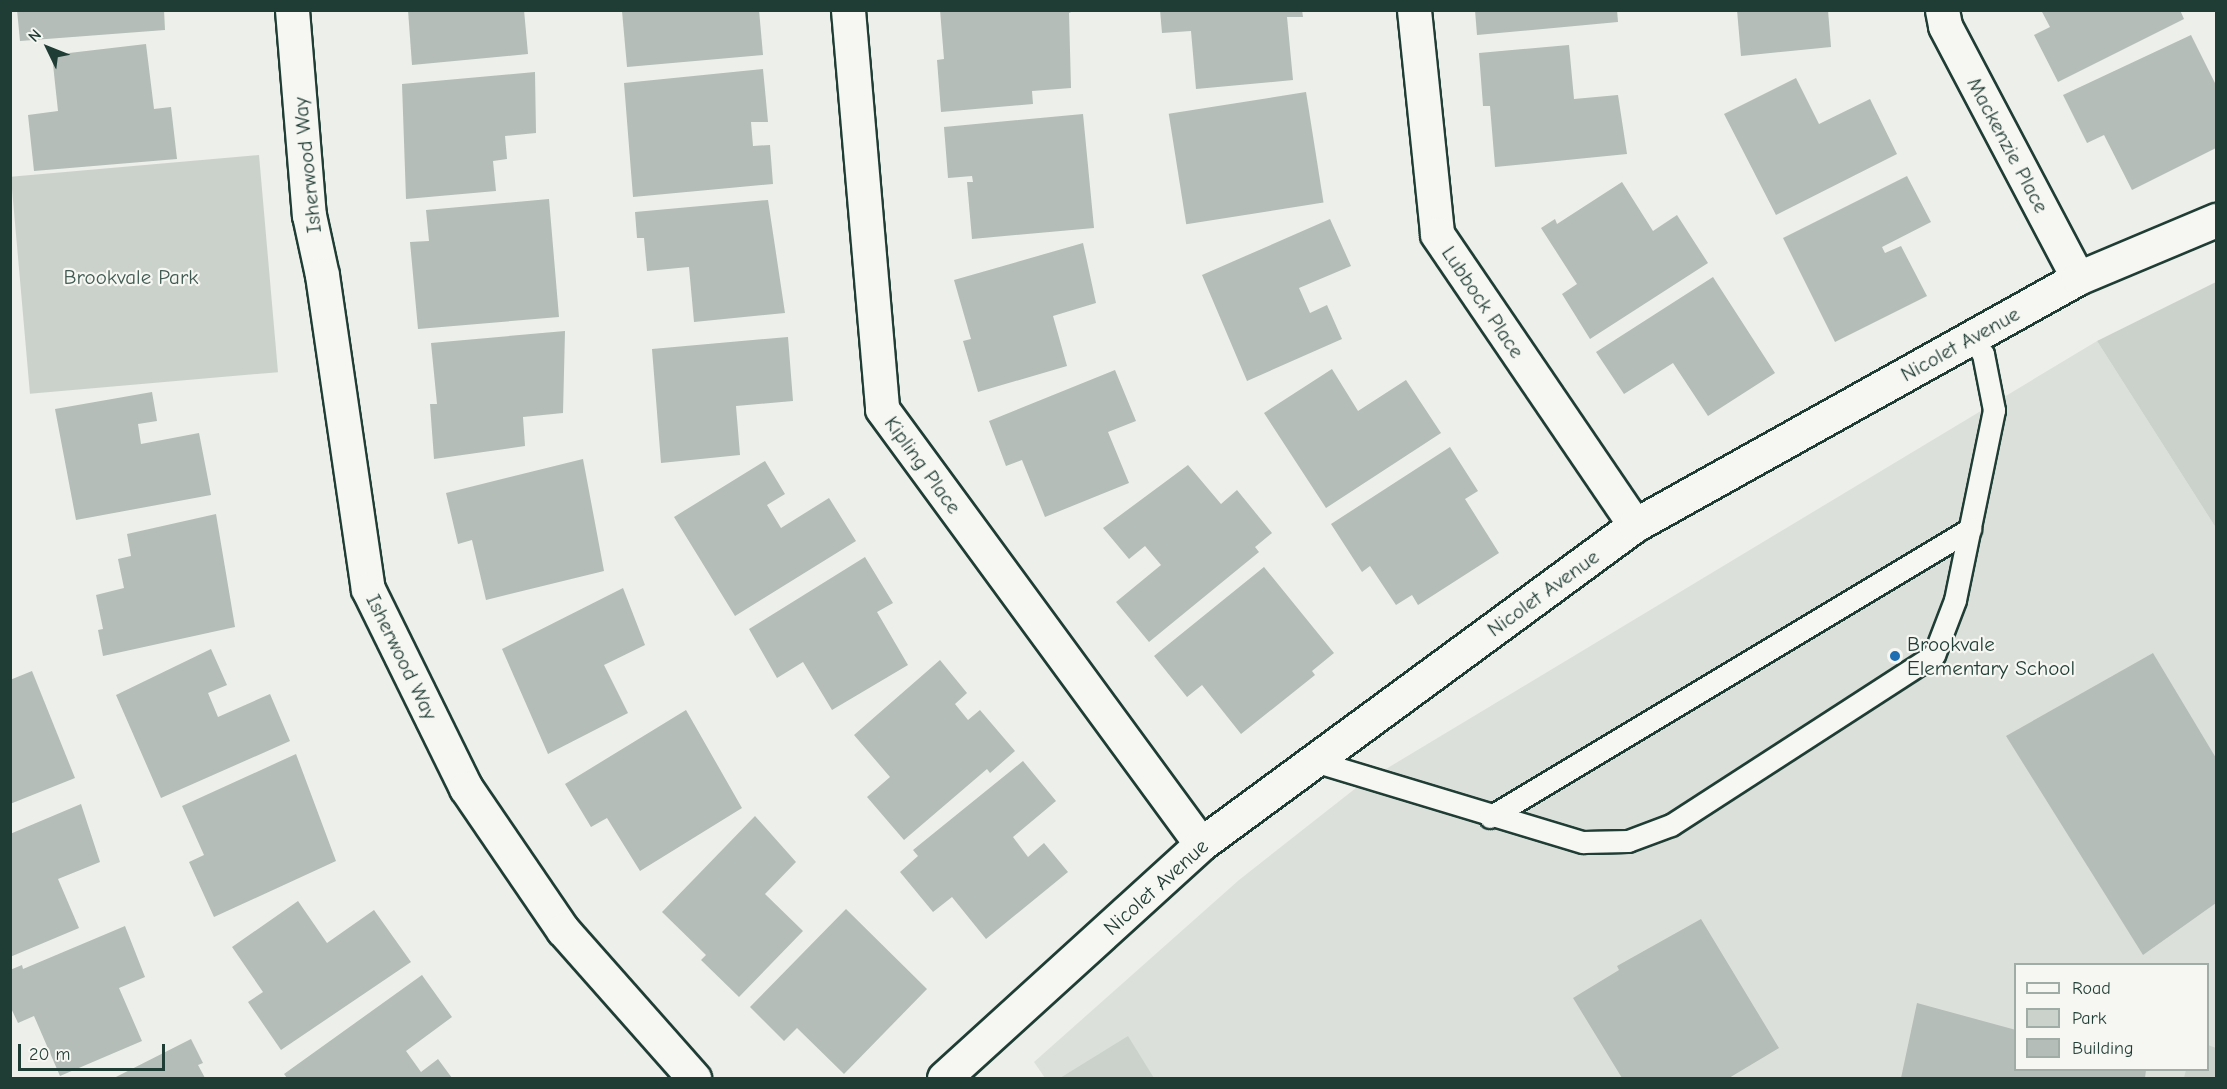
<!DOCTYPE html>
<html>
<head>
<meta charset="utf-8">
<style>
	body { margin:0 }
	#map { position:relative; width:2227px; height:1089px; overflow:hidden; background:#edefea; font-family:"Comic Neue",sans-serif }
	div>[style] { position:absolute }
	.built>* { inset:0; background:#dce0db }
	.green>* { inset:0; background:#cbd2cc; transform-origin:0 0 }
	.building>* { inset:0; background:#b4bdb8; transform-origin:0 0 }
	.roads { filter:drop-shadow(2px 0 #1f3d34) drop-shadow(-2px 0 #1f3d34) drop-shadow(0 2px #1f3d34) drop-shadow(0 -2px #1f3d34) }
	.service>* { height:21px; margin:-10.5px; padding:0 10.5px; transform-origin:10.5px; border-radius:10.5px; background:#f6f6f2 }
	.minor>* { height:33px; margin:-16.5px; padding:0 16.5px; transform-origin:16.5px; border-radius:16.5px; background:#f6f6f2 }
	.dots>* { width:16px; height:16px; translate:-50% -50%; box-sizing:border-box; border:3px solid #f6f6f2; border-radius:50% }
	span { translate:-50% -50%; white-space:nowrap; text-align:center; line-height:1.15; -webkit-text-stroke:4.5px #f6f6f2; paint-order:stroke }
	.street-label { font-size:21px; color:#1f3d34 }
	.park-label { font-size:21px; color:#415b52 }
	.poi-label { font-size:21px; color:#1f3d34 }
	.left { translate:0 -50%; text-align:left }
	.frame { position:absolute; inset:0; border:12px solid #1f3d34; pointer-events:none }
	.legend { position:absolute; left:2014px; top:963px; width:195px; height:108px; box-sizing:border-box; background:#f6f6f2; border:2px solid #a0aca6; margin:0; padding:8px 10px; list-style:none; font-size:18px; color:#1f3d34 }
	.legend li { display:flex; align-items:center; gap:12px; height:30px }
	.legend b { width:30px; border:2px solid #a0aca6 }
	.north { position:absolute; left:18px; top:18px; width:60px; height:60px; -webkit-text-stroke:4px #f6f6f2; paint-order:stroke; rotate:313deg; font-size:16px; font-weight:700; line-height:24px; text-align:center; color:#1f3d34 }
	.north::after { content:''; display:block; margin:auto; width:21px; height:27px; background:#1f3d34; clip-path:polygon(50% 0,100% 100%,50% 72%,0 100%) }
	.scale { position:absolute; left:18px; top:1044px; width:147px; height:27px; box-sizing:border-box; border:3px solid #1f3d34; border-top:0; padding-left:8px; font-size:18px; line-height:21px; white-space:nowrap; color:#1f3d34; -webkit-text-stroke:4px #f6f6f2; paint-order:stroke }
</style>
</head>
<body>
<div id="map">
	<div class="built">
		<i style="clip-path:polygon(evenodd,2097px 341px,2216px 528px,2216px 1078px,1045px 1078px,1034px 1062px,1239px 880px,1361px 784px,2097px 341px,2016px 964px,2208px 964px,2208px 1070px,2016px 1070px,2016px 964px)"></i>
	</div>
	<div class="green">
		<i style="left:259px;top:155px;width:218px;height:249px;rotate:85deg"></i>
		<i style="clip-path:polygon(2216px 282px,2216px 528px,2097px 341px)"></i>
		<i style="clip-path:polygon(1128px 1036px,1154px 1078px,1060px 1078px)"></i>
		<i style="clip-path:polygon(2208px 1045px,2216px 1048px,2216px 1078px,2184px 1078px,2186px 1070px,2208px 1070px)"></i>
	</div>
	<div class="building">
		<i style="clip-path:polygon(17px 10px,164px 10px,165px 30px,20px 41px)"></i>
		<i style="clip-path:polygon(408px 10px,524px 10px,528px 54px,412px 65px)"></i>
		<i style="clip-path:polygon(759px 10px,763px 55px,627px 67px,622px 11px)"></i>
		<i style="clip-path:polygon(940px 10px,1076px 10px,1069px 13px,1071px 88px,1032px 91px,1033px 104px,941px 112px,937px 60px,944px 59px)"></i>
		<i style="clip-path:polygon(1160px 10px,1302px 10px,1303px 17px,1287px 17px,1293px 80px,1196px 89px,1191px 31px,1162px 33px)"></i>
		<i style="clip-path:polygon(1475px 10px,1617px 10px,1618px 22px,1477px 35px)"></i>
		<i style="clip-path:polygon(1737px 10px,1828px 10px,1831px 47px,1741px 56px)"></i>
		<i style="clip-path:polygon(2041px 10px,2180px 10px,2184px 19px,2058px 82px,2034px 35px,2050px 27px)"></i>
		<i style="clip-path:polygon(2191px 35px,2216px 85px,2216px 148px,2132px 190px,2104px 135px,2087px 143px,2063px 95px)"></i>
		<i style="clip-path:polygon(146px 44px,154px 109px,171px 107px,177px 159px,34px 171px,28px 115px,58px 111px,52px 55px)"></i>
		<i style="clip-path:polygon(1569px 45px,1574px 99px,1618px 95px,1627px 154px,1495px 167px,1490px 106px,1483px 106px,1479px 53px)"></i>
		<i style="clip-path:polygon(763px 69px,768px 122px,751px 122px,753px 146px,770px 145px,773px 184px,633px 197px,624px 83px)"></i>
		<i style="clip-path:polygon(535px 72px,536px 133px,505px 136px,507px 159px,493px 161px,496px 191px,406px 199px,402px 84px)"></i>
		<i style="clip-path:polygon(1796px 78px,1819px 124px,1870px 99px,1897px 154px,1776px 215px,1724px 114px)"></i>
		<i style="left:1306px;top:92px;width:112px;height:139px;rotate:81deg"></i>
		<i style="clip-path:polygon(1083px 114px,1094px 228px,972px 239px,967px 182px,973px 182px,972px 176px,948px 178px,944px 127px)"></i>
		<i style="clip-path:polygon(1907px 176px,1931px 222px,1882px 247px,1885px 253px,1901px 246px,1927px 296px,1835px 342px,1783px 238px)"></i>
		<i style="clip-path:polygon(1622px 182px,1653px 231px,1677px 215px,1708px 263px,1590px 339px,1562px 294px,1577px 284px,1541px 228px,1555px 219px,1557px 224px)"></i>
		<i style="clip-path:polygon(549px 199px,559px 317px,418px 329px,410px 242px,429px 241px,426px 210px)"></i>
		<i style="clip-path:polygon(768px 200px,785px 313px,694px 322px,689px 267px,647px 271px,644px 238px,637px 238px,635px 212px)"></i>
		<i style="clip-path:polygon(1330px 219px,1351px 266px,1299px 288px,1310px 313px,1327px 305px,1342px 339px,1247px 381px,1202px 275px)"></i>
		<i style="clip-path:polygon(1083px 243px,1096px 303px,1053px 316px,1067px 366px,978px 392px,963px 341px,971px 339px,954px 280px)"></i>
		<i style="clip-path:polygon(1713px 277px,1775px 373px,1708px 416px,1673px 363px,1624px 394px,1596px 352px)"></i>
		<i style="clip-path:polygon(565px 331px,563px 413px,523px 417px,525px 446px,434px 459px,430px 404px,437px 404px,431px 343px)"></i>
		<i style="clip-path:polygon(788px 337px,793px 401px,736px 406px,740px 455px,661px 463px,652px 349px)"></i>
		<i style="clip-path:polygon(1332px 369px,1358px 411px,1406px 380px,1441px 433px,1326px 508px,1264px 413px)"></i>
		<i style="clip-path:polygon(1115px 370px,1136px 421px,1108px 432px,1129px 483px,1045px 517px,1022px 460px,1006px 466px,989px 421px)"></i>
		<i style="clip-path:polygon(152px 392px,157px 421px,138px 424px,141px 444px,199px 433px,211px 495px,76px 520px,55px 409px)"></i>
		<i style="clip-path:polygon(1450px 447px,1478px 491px,1465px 499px,1499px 553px,1418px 605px,1412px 595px,1396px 605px,1370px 566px,1362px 572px,1331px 524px)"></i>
		<i style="clip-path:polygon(583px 459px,604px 571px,486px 600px,472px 540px,458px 544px,446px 493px)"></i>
		<i style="clip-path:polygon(765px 461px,785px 494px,767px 505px,781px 528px,829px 498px,856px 541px,735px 616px,674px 517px)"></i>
		<i style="clip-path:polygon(1188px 465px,1221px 504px,1237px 490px,1272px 533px,1255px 547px,1259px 552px,1149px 642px,1116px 602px,1161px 565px,1145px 546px,1129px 559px,1103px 528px)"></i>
		<i style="clip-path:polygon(216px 514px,235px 627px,103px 656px,98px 630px,103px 629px,96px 595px,124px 588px,118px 559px,131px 556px,127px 534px)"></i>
		<i style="clip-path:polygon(865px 557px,893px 603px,877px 612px,908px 665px,832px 710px,803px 662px,777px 678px,749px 629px)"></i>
		<i style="clip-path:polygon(1264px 567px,1334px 653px,1312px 671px,1315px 675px,1241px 734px,1202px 685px,1187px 697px,1154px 656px)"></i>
		<i style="clip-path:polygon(623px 588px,645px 645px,604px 665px,628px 713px,548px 754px,502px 649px)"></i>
		<i style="clip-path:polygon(211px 649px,227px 685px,208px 693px,218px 717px,270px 694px,290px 741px,161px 798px,116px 695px)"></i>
		<i style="clip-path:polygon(2153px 653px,2216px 758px,2216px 903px,2143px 955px,2006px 736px)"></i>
		<i style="clip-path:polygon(940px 660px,967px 693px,955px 704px,968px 720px,980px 710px,1015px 751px,990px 773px,987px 769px,904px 840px,867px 797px,890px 777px,854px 735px)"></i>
		<i style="clip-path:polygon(32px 671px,75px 778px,10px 804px,10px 680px)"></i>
		<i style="clip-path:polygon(686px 710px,742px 808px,640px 871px,607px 818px,591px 827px,565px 784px)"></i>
		<i style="clip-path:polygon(296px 754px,336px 861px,214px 917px,189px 862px,204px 855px,182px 806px)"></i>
		<i style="clip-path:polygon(1023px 761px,1056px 801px,1013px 837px,1028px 857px,1044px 843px,1068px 872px,986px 939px,952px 897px,933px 912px,900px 872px,918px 856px,913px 850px)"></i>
		<i style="clip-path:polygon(81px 804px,100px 862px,58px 879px,79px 928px,10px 957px,10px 834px)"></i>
		<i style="clip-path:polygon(755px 816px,796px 862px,765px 894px,803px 931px,739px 997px,701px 960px,706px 955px,662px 912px)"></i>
		<i style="clip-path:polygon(298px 901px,327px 943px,374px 910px,411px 962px,281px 1050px,248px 1002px,263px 992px,232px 947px)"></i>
		<i style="clip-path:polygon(846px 909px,927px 989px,844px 1074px,797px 1028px,784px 1041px,750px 1007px)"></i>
		<i style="clip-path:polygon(1701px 919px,1779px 1048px,1729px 1078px,1622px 1078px,1573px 998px,1619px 970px,1617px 966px)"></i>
		<i style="clip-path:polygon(125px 926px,145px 977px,119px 988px,142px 1041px,60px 1076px,34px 1016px,18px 1023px,10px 1006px,10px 970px,22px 965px,23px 969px)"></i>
		<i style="clip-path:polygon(422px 975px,452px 1017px,406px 1051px,421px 1072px,438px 1059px,452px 1078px,287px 1078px,284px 1074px)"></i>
		<i style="clip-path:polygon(1917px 1003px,2016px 1030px,2016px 1070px,2146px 1070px,2145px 1078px,1901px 1078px)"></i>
		<i style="clip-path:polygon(191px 1039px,203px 1063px,198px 1065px,205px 1078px,114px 1078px)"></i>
	</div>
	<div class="roads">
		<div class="service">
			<i style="left:1314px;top:761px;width:281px;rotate:16.8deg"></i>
			<i style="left:1583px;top:842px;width:45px;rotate:-1.3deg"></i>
			<i style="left:1628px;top:841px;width:46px;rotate:-20.4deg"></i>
			<i style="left:1671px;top:825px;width:313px;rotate:-32.9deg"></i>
			<i style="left:1934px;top:655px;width:59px;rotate:-69.1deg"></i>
			<i style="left:1955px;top:600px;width:194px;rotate:-78.4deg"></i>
			<i style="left:1994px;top:410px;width:57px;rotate:-101.1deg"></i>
			<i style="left:1983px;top:354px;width:19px;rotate:-125deg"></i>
			<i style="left:1490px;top:817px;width:560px;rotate:-30.96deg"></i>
		</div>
		<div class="minor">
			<i style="left:292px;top:10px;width:206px;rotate:85.3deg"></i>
			<i style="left:309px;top:215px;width:61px;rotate:77.8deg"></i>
			<i style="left:322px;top:275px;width:317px;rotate:81.7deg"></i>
			<i style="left:368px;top:589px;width:222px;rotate:63.8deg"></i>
			<i style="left:466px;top:788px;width:172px;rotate:55.7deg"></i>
			<i style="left:563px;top:930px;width:198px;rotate:48.5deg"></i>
			<i style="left:848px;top:10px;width:400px;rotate:85.1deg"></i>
			<i style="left:882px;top:409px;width:539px;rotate:53.75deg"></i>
			<i style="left:1414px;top:10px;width:225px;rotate:84.1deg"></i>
			<i style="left:1437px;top:234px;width:352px;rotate:55.8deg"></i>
			<i style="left:1942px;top:10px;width:16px;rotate:79deg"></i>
			<i style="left:1945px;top:26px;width:285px;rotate:62.2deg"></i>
			<i style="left:944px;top:1078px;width:348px;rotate:-42.3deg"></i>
			<i style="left:1201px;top:844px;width:539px;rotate:-36.32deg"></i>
			<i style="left:1635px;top:525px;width:507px;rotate:-29.14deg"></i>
			<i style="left:2078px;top:278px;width:150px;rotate:-22.8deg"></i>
		</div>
	</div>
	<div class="dots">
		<i style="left:1895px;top:656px;background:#1f6fb2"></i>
	</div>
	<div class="street-label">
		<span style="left:2008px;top:145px;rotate:62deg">Mackenzie Place</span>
		<span style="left:307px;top:165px;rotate:-96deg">Isherwood Way</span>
		<span style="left:1483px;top:302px;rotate:56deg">Lubbock Place</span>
		<span style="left:1960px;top:344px;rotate:-29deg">Nicolet Avenue</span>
		<span style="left:923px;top:465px;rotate:54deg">Kipling Place</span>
		<span style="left:1543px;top:593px;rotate:-36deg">Nicolet Avenue</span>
		<span style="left:402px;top:657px;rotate:64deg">Isherwood Way</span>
		<span style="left:1156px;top:887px;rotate:-42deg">Nicolet Avenue</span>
	</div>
	<div class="park-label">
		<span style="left:131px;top:277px">Brookvale Park</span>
	</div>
	<div class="poi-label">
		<span class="left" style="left:1907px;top:656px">Brookvale<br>Elementary School</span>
	</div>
	<div class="frame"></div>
	<ul class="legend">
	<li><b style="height:8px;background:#f6f6f2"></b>Road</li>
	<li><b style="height:16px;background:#cbd2cc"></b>Park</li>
	<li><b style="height:16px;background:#b4bdb8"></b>Building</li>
	</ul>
	<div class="north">N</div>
	<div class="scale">20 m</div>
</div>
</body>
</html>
